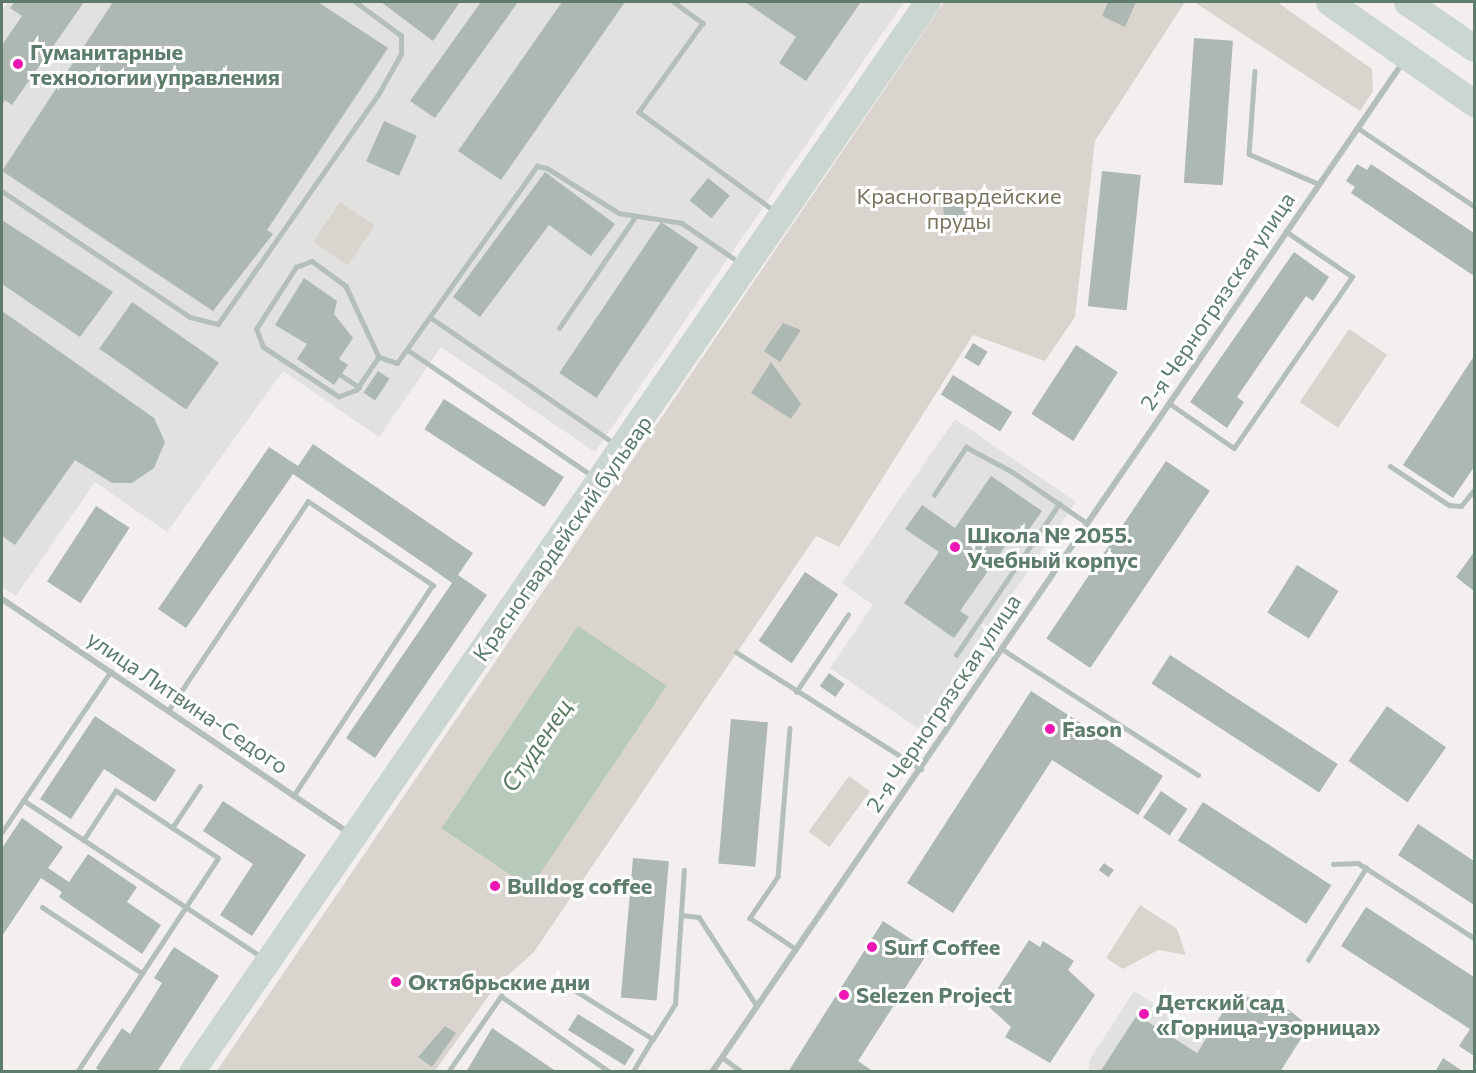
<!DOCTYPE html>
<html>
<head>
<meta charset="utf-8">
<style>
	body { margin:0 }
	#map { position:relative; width:1476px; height:1073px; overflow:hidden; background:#f4efef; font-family:Commissioner,sans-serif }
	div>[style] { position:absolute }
	.built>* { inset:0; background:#e1e1df }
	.green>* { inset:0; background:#d9d5ce; transform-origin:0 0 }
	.water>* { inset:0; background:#b6c9bb; transform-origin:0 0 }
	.building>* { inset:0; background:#acb8b1; transform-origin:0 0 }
	.lane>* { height:4.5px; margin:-2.25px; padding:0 2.25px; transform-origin:2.25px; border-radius:2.25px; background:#b5bfba }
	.street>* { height:6px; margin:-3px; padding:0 3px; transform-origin:3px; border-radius:3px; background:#b5bfba }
	.secondary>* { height:26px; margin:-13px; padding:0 13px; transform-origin:13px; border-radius:13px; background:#ccd6d1 }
	.primary>* { height:27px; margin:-13.5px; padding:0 13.5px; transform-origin:13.5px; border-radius:13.5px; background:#ccd6d1 }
	.dots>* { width:16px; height:16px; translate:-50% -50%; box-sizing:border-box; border:3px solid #fff; border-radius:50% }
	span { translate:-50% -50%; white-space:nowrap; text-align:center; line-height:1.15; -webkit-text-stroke:6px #fff; paint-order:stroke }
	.poi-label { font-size:22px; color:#5d7c6c; font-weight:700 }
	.left { translate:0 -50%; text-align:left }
	.park-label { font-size:22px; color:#797560 }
	.street-label { font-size:22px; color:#5d7c6c }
	.water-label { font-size:24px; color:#587961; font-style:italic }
	.frame { position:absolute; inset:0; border:3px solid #5d7c6c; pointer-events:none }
</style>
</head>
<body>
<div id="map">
	<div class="built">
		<i style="clip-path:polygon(8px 2px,904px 2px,595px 452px,441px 347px,379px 437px,283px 371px,167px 532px,95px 482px,16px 596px,2px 587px,2px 11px)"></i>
		<i style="clip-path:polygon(955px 419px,1076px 502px,919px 729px,830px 668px,873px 605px,842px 583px)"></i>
		<i style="clip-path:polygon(1134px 991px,1206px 1038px,1194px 1057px,1205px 1071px,1089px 1071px,1089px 1061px)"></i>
	</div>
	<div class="green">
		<i style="clip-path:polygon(944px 2px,1185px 2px,1095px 141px,1075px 317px,1045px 361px,973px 335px,839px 547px,816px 536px,534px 952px,495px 987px,435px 1071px,216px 1072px)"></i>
		<i style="clip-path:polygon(1194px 2px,1277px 2px,1372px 69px,1373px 91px,1360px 111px)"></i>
		<i style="left:340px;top:202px;width:42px;height:48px;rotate:34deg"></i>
		<i style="left:1349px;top:329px;width:46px;height:88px;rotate:34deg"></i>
		<i style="left:849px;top:776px;width:26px;height:69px;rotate:36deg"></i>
		<i style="clip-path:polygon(1140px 905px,1177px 929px,1186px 955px,1158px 950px,1123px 969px,1106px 958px)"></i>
	</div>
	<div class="water">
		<i style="left:578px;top:626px;width:107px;height:244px;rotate:34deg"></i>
	</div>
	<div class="building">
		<i style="clip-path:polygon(15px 2px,84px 2px,12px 105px,5px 100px,2px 105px,2px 45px,22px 16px,10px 8px)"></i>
		<i style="clip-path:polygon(113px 2px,318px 2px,388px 48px,267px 230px,273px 234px,213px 311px,2px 171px)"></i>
		<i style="clip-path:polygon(381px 2px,460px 2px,433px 41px)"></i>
		<i style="clip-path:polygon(481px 2px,518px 2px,435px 118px,410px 101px)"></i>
		<i style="clip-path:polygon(562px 2px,625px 2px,501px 180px,458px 151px)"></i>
		<i style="clip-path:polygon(745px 2px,861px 2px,806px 81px,779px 63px,796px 37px)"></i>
		<i style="clip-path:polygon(1108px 2px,1136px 2px,1125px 27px,1102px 16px)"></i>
		<i style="left:1194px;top:38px;width:39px;height:145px;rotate:4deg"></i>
		<i style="left:384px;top:121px;width:36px;height:44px;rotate:24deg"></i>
		<i style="clip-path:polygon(1357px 164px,1367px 170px,1371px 164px,1474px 233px,1474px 276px,1351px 193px,1355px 187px,1346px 181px)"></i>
		<i style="left:1102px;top:171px;width:39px;height:136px;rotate:6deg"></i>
		<i style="clip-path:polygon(545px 172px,615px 224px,591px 256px,549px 225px,480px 317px,453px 297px)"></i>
		<i style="left:708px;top:178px;width:28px;height:29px;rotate:39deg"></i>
		<i style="left:963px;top:198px;width:23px;height:21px;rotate:83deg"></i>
		<i style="clip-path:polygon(2px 220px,113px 292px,80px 337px,2px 284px)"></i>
		<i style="left:661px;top:222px;width:45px;height:182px;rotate:34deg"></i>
		<i style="clip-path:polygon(1294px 252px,1329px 277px,1313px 301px,1306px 296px,1237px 397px,1244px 402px,1227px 428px,1190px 402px)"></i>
		<i style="clip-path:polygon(304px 278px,337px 301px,334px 314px,353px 338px,339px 359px,348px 365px,334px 385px,297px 359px,307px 344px,275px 325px)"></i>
		<i style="left:132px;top:302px;width:106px;height:57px;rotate:35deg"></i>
		<i style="clip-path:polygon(2px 311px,154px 418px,165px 442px,154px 468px,132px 483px,112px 483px,75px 460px,15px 545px,2px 536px)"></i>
		<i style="clip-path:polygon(783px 323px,801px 330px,780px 362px,764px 351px)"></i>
		<i style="left:973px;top:343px;width:17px;height:17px;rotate:31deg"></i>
		<i style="left:1076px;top:345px;width:50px;height:82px;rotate:33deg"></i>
		<i style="clip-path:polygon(1474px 356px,1474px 467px,1453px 498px,1403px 465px)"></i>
		<i style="clip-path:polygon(771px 362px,801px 404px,791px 419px,751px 393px)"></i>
		<i style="left:378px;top:371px;width:14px;height:26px;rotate:34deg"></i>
		<i style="left:953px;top:375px;width:70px;height:23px;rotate:32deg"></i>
		<i style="left:444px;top:399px;width:143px;height:36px;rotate:33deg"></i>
		<i style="clip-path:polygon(313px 444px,473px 553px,458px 575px,487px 595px,375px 758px,346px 738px,452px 583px,431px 568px,293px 474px,186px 628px,158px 609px,269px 447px,298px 466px)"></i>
		<i style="left:1166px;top:461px;width:53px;height:214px;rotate:34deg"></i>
		<i style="clip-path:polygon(991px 476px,1042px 511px,1026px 534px,1018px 528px,960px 611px,969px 617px,954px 638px,904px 603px,939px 552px,905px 529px,922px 505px,955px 528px)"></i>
		<i style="left:96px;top:506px;width:40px;height:90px;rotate:33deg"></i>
		<i style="clip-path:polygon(1474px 552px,1474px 591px,1456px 577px)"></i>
		<i style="left:1297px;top:565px;width:49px;height:56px;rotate:32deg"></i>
		<i style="left:805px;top:572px;width:40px;height:83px;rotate:34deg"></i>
		<i style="left:1170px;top:655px;width:200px;height:34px;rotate:33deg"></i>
		<i style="left:829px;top:673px;width:19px;height:16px;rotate:35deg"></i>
		<i style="clip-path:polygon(1031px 691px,1163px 776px,1138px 815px,1052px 760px,953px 913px,907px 883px)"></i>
		<i style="left:1387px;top:706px;width:72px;height:67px;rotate:35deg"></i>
		<i style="clip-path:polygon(95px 716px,176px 770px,155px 802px,104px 769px,71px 819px,40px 799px)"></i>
		<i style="left:731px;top:719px;width:37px;height:145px;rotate:5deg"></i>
		<i style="left:1161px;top:791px;width:32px;height:32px;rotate:34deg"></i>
		<i style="clip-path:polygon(223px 801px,306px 855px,252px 936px,220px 915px,253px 864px,203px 831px)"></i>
		<i style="left:1203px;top:802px;width:153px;height:46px;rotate:33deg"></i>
		<i style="clip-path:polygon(22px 818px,63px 847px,48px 868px,69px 882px,88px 854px,137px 887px,127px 902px,161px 925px,142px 954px,59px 897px,62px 892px,41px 878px,2px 936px,2px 848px)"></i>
		<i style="clip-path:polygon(1418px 824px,1474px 861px,1474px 905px,1398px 855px)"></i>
		<i style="left:633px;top:858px;width:36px;height:140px;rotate:5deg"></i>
		<i style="left:1104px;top:863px;width:12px;height:9px;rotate:35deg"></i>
		<i style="clip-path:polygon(1366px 907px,1474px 977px,1474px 1056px,1459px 1046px,1470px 1029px,1341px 946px)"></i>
		<i style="clip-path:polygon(883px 921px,929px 951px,858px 1061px,874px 1072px,788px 1072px)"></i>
		<i style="clip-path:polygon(1029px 940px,1040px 947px,1043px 941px,1074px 961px,1068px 970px,1095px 995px,1050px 1063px,1005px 1037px,1011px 1027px,987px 1005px)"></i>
		<i style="clip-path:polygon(174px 947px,219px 976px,157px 1072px,101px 1072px,96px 1068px,122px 1028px,130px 1034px,162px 983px,154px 978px)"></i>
		<i style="clip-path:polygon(1236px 991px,1268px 1007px,1274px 998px,1309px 1026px,1280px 1072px,1100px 1072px,1137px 1015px,1197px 1053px)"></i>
		<i style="left:578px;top:1014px;width:67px;height:19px;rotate:32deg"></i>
		<i style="clip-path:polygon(445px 1026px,456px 1033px,432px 1067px,418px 1057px)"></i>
		<i style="clip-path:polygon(492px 1028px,557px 1072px,466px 1072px)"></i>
		<i style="clip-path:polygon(1443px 1058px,1464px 1072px,1435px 1072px)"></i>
	</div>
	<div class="lane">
		<i style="left:674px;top:2px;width:36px;rotate:36deg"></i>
		<i style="left:703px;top:23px;width:110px;rotate:125.7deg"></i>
		<i style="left:639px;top:112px;width:168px;rotate:36.1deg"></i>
		<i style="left:1255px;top:71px;width:83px;rotate:94.1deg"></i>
		<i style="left:1249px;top:154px;width:76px;rotate:23.2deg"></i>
		<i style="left:1358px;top:128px;width:140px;rotate:33.9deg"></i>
		<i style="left:2px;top:191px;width:226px;rotate:33.8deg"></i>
		<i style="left:190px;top:317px;width:29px;rotate:14deg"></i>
		<i style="left:218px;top:324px;width:282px;rotate:-55.1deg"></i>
		<i style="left:379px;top:93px;width:45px;rotate:-60.6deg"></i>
		<i style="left:401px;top:54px;width:18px;rotate:-90deg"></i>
		<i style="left:401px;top:36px;width:57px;rotate:-143.5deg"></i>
		<i style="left:430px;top:317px;width:223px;rotate:34.4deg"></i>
		<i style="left:559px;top:328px;width:135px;rotate:-55.6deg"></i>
		<i style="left:408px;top:350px;width:222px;rotate:34.3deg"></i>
		<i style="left:379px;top:357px;width:40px;rotate:124deg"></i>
		<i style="left:357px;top:390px;width:19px;rotate:159deg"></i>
		<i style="left:339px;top:397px;width:91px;rotate:-146.7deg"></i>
		<i style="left:263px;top:347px;width:19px;rotate:-111deg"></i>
		<i style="left:256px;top:329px;width:74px;rotate:-57.2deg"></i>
		<i style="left:296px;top:267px;width:17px;rotate:-21deg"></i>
		<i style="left:312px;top:261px;width:42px;rotate:36.3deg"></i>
		<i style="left:346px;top:286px;width:78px;rotate:65.1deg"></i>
		<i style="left:379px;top:357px;width:19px;rotate:18deg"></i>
		<i style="left:397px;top:363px;width:242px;rotate:-54.6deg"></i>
		<i style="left:537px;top:166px;width:10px;rotate:11deg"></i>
		<i style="left:547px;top:168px;width:85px;rotate:32deg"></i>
		<i style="left:619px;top:213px;width:64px;rotate:9deg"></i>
		<i style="left:682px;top:223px;width:69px;rotate:34.4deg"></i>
		<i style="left:341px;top:375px;width:22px;rotate:34deg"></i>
		<i style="left:1169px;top:403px;width:79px;rotate:34.7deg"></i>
		<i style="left:1234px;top:448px;width:208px;rotate:-55.4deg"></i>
		<i style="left:1352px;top:277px;width:80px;rotate:-145.7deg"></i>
		<i style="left:1390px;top:466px;width:71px;rotate:33.5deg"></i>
		<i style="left:1449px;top:505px;width:12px;rotate:5deg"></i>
		<i style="left:1461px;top:506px;width:21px;rotate:-51deg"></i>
		<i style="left:934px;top:495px;width:58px;rotate:-56.3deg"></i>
		<i style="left:966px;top:447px;width:51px;rotate:28.1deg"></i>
		<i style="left:1011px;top:471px;width:92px;rotate:34.4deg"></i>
		<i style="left:1002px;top:649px;width:233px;rotate:32.7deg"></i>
		<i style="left:736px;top:652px;width:219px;rotate:32.3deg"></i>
		<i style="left:956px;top:655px;width:183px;rotate:-55.7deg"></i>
		<i style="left:796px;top:692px;width:93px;rotate:-56deg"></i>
		<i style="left:168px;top:711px;width:252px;rotate:-56.3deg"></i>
		<i style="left:308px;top:501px;width:151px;rotate:33.9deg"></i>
		<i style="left:433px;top:585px;width:253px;rotate:123.4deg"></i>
		<i style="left:790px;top:728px;width:149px;rotate:94.6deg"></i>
		<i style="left:778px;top:877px;width:50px;rotate:124.3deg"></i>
		<i style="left:750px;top:918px;width:55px;rotate:34deg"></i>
		<i style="left:23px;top:800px;width:286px;rotate:33.3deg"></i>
		<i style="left:172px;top:828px;width:50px;rotate:-56.3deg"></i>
		<i style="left:2px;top:832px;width:194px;rotate:-55.9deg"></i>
		<i style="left:1333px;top:864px;width:25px;rotate:-2deg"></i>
		<i style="left:1358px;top:863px;width:138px;rotate:32.9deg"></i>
		<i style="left:42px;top:907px;width:120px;rotate:33.4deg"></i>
		<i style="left:681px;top:915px;width:18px;rotate:6deg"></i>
		<i style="left:699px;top:917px;width:106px;rotate:56.9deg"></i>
		<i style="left:1308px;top:960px;width:109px;rotate:-57.8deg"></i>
		<i style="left:563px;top:983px;width:106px;rotate:31.9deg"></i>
		<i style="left:653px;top:1039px;width:39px;rotate:121deg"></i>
		<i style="left:653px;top:1039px;width:41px;rotate:-57.8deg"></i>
		<i style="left:675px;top:1004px;width:134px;rotate:-86.2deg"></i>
		<i style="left:722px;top:1057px;width:25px;rotate:37deg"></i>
		<i style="left:77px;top:1072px;width:256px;rotate:-56.6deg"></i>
		<i style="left:218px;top:858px;width:122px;rotate:-146.7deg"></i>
		<i style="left:116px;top:791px;width:59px;rotate:123.1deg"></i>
		<i style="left:448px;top:1072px;width:93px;rotate:-55.1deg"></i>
		<i style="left:501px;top:996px;width:133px;rotate:34.9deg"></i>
	</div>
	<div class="street">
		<i style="left:2px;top:599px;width:419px;rotate:34deg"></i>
		<i style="left:712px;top:1072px;width:1224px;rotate:-55.62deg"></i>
	</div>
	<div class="secondary">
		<i style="left:192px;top:1072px;width:1299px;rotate:-55.48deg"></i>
	</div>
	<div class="primary">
		<i style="left:1329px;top:2px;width:177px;rotate:34.9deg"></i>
		<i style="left:1407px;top:2px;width:81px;rotate:34.5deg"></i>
	</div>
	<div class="dots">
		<i style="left:18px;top:64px;background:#ed16b5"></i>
		<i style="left:955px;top:547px;background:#ed16b5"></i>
		<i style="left:1050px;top:729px;background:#ed16b5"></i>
		<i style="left:495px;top:886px;background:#ed16b5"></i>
		<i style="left:872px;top:947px;background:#ed16b5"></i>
		<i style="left:396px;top:982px;background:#ed16b5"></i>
		<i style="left:844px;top:995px;background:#ed16b5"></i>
		<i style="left:1144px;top:1014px;background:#ed16b5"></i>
	</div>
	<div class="poi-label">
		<span class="left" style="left:30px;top:64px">Гуманитарные<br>технологии управления</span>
		<span class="left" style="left:967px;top:547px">Школа № 2055.<br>Учебный корпус</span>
		<span class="left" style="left:1062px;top:729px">Fason</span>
		<span class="left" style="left:507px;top:886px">Bulldog coffee</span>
		<span class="left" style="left:884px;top:947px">Surf Coffee</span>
		<span class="left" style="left:408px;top:982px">Октябрьские дни</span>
		<span class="left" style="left:856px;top:995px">Selezen Project</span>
		<span class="left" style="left:1156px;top:1014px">Детский сад<br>«Горница-узорница»</span>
	</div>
	<div class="park-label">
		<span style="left:959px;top:208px">Красногвардейские<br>пруды</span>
	</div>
	<div class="street-label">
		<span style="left:1217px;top:301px;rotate:-56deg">2-я Черногрязская улица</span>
		<span style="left:562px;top:538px;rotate:-55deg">Красногвардейский бульвар</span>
		<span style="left:188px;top:702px;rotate:34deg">улица Литвина-Седого</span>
		<span style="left:943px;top:703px;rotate:-56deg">2-я Черногрязская улица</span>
	</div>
	<div class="water-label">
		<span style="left:536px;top:745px;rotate:-56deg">Студенец</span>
	</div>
	<div class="frame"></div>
</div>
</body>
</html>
